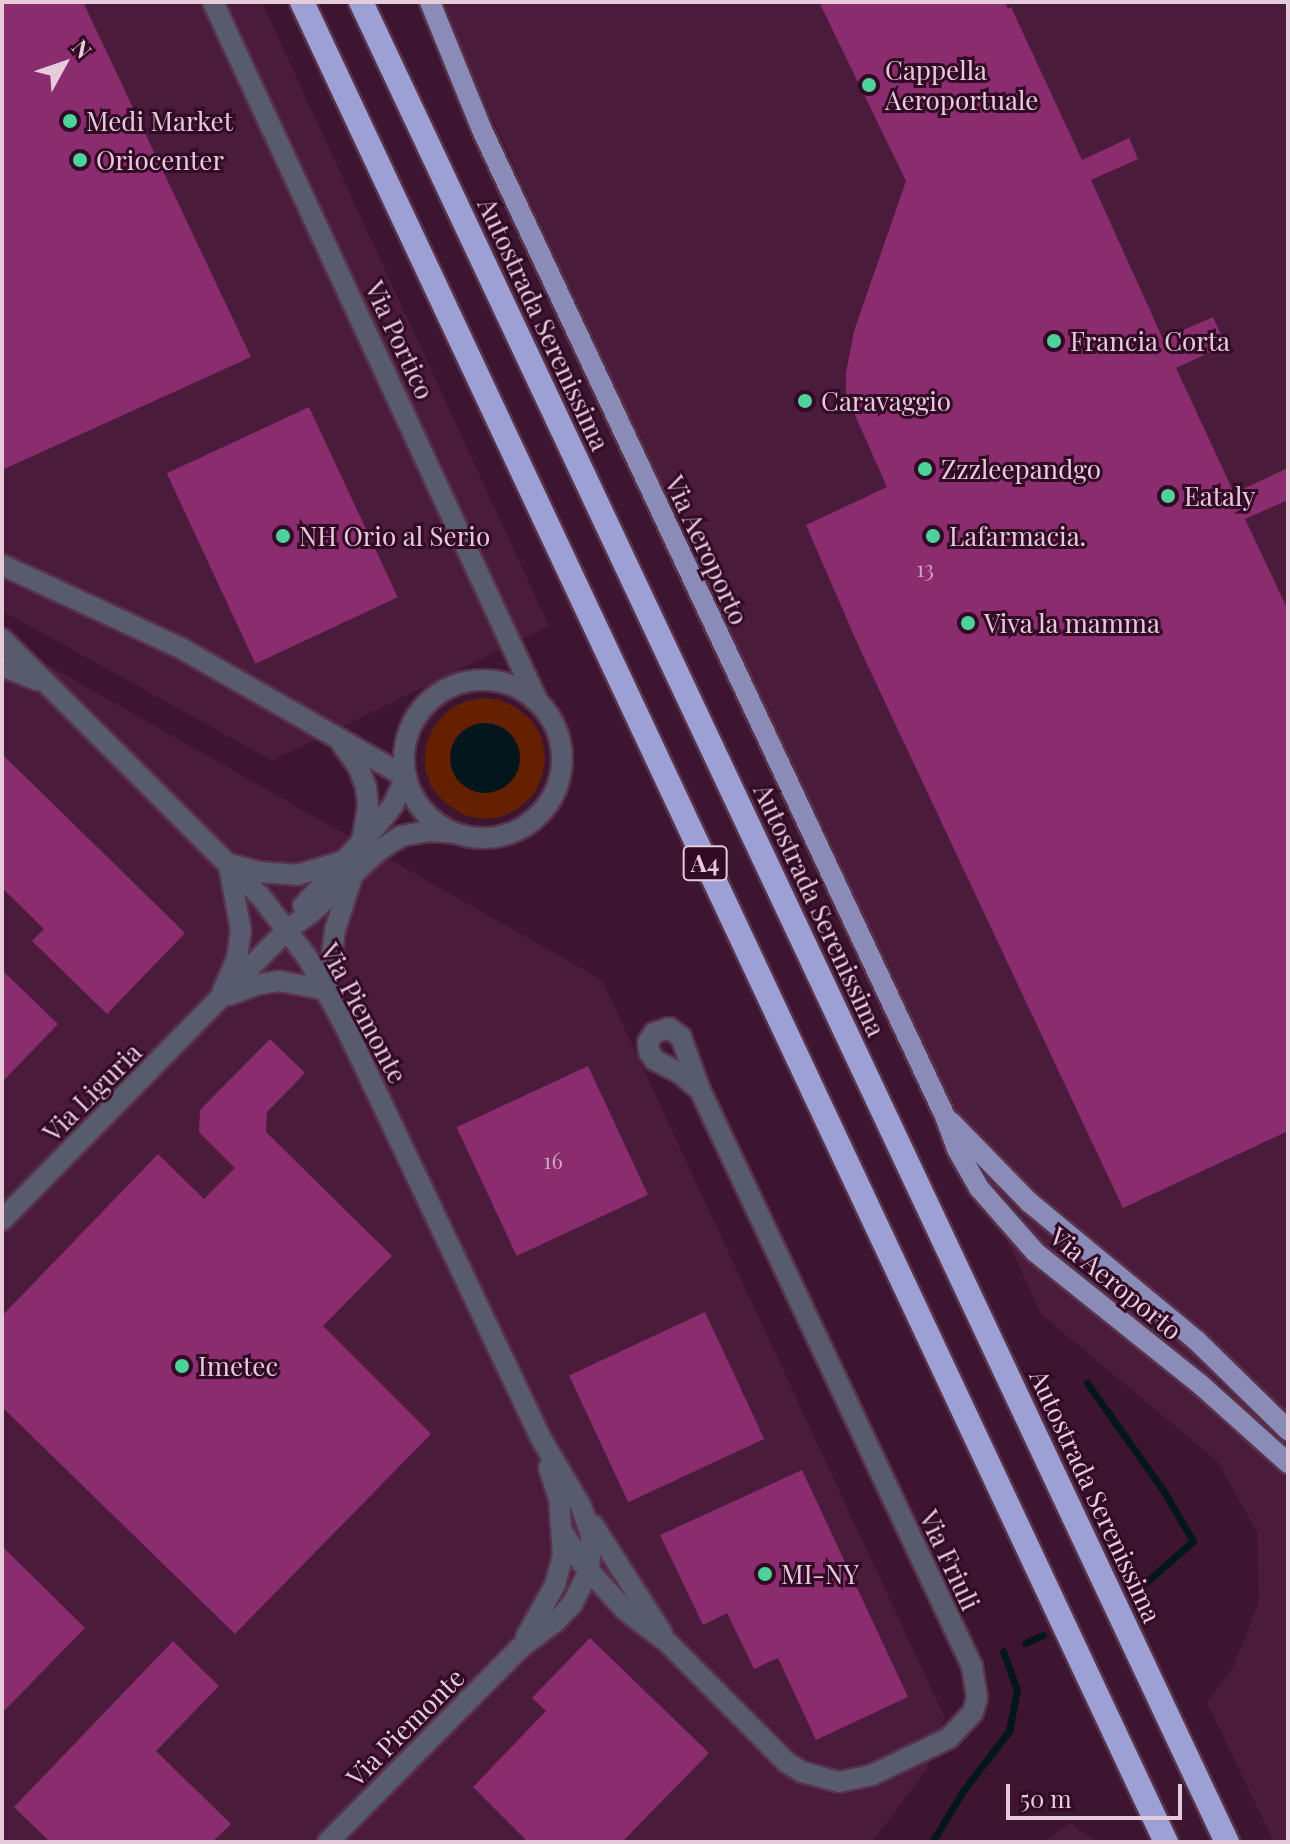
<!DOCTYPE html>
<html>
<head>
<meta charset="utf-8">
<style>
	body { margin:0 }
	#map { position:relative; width:1290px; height:1844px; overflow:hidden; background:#3d1530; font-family:"Playfair Display",serif }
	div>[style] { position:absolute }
	.built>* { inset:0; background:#4a1b3b }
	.green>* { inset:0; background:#642000 }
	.water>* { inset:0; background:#03161c }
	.round { border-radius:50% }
	.stream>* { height:7px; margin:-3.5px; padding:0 3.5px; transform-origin:3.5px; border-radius:3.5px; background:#03161c }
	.building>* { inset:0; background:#8a2c6e; transform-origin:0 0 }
	.roads { filter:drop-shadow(2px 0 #58324b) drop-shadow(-2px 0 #58324b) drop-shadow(0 2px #58324b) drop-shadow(0 -2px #58324b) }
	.minor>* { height:20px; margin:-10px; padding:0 10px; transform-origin:10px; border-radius:10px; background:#585a6e }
	.minor>.ring { margin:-10px; padding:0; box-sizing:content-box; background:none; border:20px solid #585a6e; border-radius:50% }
	.major>* { height:20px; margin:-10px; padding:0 10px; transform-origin:10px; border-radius:10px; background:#8a8cb7 }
	.highway>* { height:24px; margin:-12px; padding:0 12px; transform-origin:12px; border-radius:12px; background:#9da0d4 }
	.dots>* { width:22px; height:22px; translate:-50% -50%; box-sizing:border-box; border:4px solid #320a26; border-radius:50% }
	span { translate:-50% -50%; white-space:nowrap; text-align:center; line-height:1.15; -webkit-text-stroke:6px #320a26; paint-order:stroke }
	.number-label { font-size:22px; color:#cfa3c0 }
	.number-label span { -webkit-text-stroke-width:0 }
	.shield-label span { padding:2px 6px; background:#320a26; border:2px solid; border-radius:6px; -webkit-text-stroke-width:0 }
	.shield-label { font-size:24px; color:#e6cbdb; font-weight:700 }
	.poi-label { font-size:26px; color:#e6cbdb }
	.left { translate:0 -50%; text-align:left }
	.street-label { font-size:26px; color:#e6cbdb }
	.frame { position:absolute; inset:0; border:4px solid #e6cbdb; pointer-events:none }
	.north { position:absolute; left:24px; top:24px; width:80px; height:80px; -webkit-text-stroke:6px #320a26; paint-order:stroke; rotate:50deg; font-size:22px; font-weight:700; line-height:32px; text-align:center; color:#e6cbdb }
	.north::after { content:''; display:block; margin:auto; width:28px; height:36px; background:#e6cbdb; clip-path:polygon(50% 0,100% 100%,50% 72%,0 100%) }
	.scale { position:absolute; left:1006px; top:1784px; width:176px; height:36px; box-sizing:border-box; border:4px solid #e6cbdb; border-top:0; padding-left:10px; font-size:24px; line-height:28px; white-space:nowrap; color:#e6cbdb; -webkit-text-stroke:6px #320a26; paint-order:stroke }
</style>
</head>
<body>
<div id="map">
	<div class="built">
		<i style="clip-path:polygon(2px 2px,262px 2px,549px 626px,272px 761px,2px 611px)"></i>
		<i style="clip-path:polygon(439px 2px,1288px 2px,1288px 1842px,1274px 1842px,1207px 1703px,1233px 1667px,1259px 1602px,1257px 1532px,1217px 1461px,1041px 1314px)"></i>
		<i style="clip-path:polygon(2px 639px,602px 980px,945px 1718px,927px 1769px,872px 1842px,2px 1842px)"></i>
		<i style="clip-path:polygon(1071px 1823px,1097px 1842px,1043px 1842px)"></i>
	</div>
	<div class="green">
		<i style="clip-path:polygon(evenodd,480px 698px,500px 700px,517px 708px,532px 721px,542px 738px,545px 758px,542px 777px,533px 795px,519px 808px,501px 817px,481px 819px,462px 814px,445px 803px,432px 788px,425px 769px,425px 749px,432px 730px,444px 714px,461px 703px,480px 698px,482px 723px,504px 728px,512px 736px,520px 758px,518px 769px,505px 787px,482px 793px,471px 791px,454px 775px,461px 732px,482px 723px)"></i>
	</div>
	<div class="water">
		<i class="round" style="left:450px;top:723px;width:70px;height:70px"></i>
	</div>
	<div class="stream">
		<i style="left:1087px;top:1383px;width:131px;rotate:54.6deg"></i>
		<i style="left:1163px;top:1490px;width:59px;rotate:59.5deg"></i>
		<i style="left:1193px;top:1541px;width:67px;rotate:138.7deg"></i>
		<i style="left:1025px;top:1643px;width:20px;rotate:-24deg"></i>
		<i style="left:932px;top:1842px;width:60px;rotate:-58.7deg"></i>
		<i style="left:963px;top:1791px;width:76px;rotate:-52.5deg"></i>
		<i style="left:1009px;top:1731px;width:42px;rotate:-79deg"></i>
		<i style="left:1017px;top:1690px;width:41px;rotate:-109.7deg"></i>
	</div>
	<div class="building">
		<i style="clip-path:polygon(2px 2px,83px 2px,251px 357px,2px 470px)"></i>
		<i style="clip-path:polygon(819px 2px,1005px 2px,1008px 9px,1011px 7px,1082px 160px,1129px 138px,1138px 159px,1091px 180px,1163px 339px,1213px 317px,1226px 345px,1176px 368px,1234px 493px,1288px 468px,1288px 500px,1245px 519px,1288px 610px,1288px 1131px,1123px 1208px,859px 647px,806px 525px,887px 487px,846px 395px,846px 373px,854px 331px,906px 181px)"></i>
		<i style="left:309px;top:407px;width:210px;height:157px;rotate:65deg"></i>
		<i style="clip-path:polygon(2px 754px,185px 933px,107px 1014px,32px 941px,44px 929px,2px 888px)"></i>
		<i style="clip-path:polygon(2px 970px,58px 1024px,2px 1082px)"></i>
		<i style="clip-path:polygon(270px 1039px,305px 1073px,267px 1112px,266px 1132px,392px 1256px,323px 1326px,431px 1434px,235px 1634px,2px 1407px,2px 1316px,158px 1154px,204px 1199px,235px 1168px,199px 1132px,200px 1110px)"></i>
		<i style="left:588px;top:1066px;width:142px;height:145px;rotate:65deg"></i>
		<i style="left:705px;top:1312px;width:140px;height:150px;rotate:65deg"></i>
		<i style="clip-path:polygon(802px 1470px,908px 1697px,816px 1740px,778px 1658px,754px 1669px,727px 1613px,703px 1625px,660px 1535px)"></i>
		<i style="clip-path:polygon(2px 1546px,85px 1628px,2px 1713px)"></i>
		<i style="clip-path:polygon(590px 1638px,709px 1753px,622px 1842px,528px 1842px,473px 1787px,546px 1711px,532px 1698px)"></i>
		<i style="clip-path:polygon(173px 1641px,219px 1686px,156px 1751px,231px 1824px,212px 1842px,50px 1842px,14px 1807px)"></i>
	</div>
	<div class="roads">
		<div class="minor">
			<i style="left:213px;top:2px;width:772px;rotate:65.1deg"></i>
			<i style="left:2px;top:565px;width:195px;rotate:24.9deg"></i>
			<i style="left:179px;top:647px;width:262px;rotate:29.8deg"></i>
			<i style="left:2px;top:639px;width:366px;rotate:44.9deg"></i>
			<i style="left:261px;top:897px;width:76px;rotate:52.5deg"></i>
			<i style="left:307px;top:957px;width:85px;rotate:61.3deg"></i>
			<i style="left:348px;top:1032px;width:448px;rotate:64.6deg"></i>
			<i style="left:540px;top:1437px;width:80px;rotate:59.3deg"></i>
			<i style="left:581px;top:1506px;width:31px;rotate:71deg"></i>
			<i style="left:591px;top:1535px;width:36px;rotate:93deg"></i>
			<i style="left:589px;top:1571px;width:36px;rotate:117deg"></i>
			<i style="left:573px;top:1603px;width:26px;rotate:133deg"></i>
			<i style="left:555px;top:1622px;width:44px;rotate:143.4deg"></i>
			<i style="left:520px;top:1648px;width:273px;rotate:134.7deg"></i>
			<i style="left:2px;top:666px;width:38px;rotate:22deg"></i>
			<i class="ring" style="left:404px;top:680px;width:138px;height:138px"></i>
			<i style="left:342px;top:744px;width:27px;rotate:54deg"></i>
			<i style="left:358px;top:766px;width:22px;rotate:69deg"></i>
			<i style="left:366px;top:787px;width:20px;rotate:84deg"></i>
			<i style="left:368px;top:807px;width:35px;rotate:100deg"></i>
			<i style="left:229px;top:864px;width:30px;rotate:15deg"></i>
			<i style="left:258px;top:872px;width:39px;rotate:4deg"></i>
			<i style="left:297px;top:875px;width:46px;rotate:-16.5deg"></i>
			<i style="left:303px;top:906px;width:111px;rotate:-47.6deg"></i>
			<i style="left:378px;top:824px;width:24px;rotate:-52deg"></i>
			<i style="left:393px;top:805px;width:31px;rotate:-65deg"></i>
			<i style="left:223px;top:990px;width:35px;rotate:-66deg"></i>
			<i style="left:237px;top:958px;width:27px;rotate:-82deg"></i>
			<i style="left:241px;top:931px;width:66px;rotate:-100.5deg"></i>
			<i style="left:327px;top:990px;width:61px;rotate:-82.4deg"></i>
			<i style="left:335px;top:930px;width:56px;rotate:-72.2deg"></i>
			<i style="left:229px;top:995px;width:33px;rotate:-20deg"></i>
			<i style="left:260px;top:984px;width:19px;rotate:-9deg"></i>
			<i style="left:279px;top:981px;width:49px;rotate:10.6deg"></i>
			<i style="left:669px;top:1028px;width:15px;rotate:37deg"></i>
			<i style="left:681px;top:1037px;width:56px;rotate:70.3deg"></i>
			<i style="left:700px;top:1090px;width:26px;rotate:-140deg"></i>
			<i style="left:680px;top:1073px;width:28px;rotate:-153deg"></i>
			<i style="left:655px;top:1060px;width:10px;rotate:-127deg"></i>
			<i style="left:649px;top:1052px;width:10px;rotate:-96deg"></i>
			<i style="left:648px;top:1042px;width:11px;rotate:-56deg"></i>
			<i style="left:654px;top:1033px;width:16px;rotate:-18deg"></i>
			<i style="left:2px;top:1220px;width:408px;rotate:-45.5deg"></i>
			<i style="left:288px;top:929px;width:28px;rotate:-35deg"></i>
			<i style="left:311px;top:913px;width:93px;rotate:-42.8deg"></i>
			<i style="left:379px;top:850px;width:26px;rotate:-32deg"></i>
			<i style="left:401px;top:836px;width:27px;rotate:-10deg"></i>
			<i style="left:428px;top:831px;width:27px;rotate:4deg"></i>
			<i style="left:593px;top:1525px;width:128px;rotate:57.4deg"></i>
			<i style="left:564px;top:1534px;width:34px;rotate:58deg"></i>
			<i style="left:582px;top:1563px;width:64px;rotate:47.5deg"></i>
			<i style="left:625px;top:1610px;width:54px;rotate:37.5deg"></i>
			<i style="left:668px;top:1643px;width:168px;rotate:45.2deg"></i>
			<i style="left:786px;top:1762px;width:19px;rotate:32deg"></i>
			<i style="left:802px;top:1772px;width:38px;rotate:15deg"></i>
			<i style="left:839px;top:1782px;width:34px;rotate:-12deg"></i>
			<i style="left:872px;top:1775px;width:85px;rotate:-25.7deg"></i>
			<i style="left:949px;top:1738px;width:35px;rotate:-47deg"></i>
			<i style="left:973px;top:1712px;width:15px;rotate:-74deg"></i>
			<i style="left:977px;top:1698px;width:32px;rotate:-99deg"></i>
			<i style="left:972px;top:1666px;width:637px;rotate:-115.28deg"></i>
			<i style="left:526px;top:1637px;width:60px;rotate:-60.9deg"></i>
			<i style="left:555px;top:1585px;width:30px;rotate:-75deg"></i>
			<i style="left:563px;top:1556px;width:57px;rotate:-94deg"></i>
			<i style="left:559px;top:1499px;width:33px;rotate:-108deg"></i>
		</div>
		<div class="major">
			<i style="left:430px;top:2px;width:138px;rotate:67.9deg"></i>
			<i style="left:482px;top:130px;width:1089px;rotate:64.85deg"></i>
			<i style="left:945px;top:1116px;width:35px;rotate:70deg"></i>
			<i style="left:957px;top:1149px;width:45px;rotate:60.6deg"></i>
			<i style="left:979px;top:1188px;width:85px;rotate:48.8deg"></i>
			<i style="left:1035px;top:1252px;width:213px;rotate:38.7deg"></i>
			<i style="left:1201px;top:1385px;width:117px;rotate:41.9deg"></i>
			<i style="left:951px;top:1122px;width:112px;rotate:45.7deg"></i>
			<i style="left:1029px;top:1202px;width:217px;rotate:39.6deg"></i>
			<i style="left:1196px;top:1340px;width:129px;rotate:44.4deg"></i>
		</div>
		<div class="highway">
			<i style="left:302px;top:2px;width:2033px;rotate:64.85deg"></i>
			<i style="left:361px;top:2px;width:2034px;rotate:64.8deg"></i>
		</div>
	</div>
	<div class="dots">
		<i style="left:869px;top:85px;background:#4dd39a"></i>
		<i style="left:70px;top:121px;background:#4dd39a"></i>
		<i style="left:80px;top:160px;background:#4dd39a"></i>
		<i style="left:1054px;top:341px;background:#4dd39a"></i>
		<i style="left:805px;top:401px;background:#4dd39a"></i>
		<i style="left:925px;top:469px;background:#4dd39a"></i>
		<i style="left:1168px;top:496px;background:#4dd39a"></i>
		<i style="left:283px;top:536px;background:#4dd39a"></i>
		<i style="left:933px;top:536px;background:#4dd39a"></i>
		<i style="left:968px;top:623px;background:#4dd39a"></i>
		<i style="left:182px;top:1366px;background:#4dd39a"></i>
		<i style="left:765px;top:1574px;background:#4dd39a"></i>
	</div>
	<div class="number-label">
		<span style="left:925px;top:569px">13</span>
		<span style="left:553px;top:1161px">16</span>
	</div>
	<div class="shield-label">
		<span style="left:705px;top:863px">A4</span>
	</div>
	<div class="poi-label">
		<span class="left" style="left:885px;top:85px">Cappella<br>Aeroportuale</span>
		<span class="left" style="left:86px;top:121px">Medi Market</span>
		<span class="left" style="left:96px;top:160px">Oriocenter</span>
		<span class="left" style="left:1070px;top:341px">Francia Corta</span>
		<span class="left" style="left:821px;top:401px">Caravaggio</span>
		<span class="left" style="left:941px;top:469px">Zzzleepandgo</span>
		<span class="left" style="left:1184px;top:496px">Eataly</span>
		<span class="left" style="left:299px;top:536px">NH Orio al Serio</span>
		<span class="left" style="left:949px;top:536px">Lafarmacia.</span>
		<span class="left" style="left:984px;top:623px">Viva la mamma</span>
		<span class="left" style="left:198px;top:1366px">Imetec</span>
		<span class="left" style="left:781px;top:1574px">MI-NY</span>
	</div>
	<div class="street-label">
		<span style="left:544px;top:324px;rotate:65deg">Autostrada Serenissima</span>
		<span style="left:400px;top:340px;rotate:65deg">Via Portico</span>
		<span style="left:707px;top:550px;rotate:65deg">Via Aeroporto</span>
		<span style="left:820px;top:910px;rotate:65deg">Autostrada Serenissima</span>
		<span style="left:364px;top:1013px;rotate:62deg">Via Piemonte</span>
		<span style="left:92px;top:1092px;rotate:-45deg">Via Liguria</span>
		<span style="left:1116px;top:1283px;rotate:39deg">Via Aeroporto</span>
		<span style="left:1096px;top:1496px;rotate:65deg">Autostrada Serenissima</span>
		<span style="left:950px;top:1560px;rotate:65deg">Via Friuli</span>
		<span style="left:405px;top:1727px;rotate:-45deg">Via Piemonte</span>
	</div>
	<div class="frame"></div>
	<div class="north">N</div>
	<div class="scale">50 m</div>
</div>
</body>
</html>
